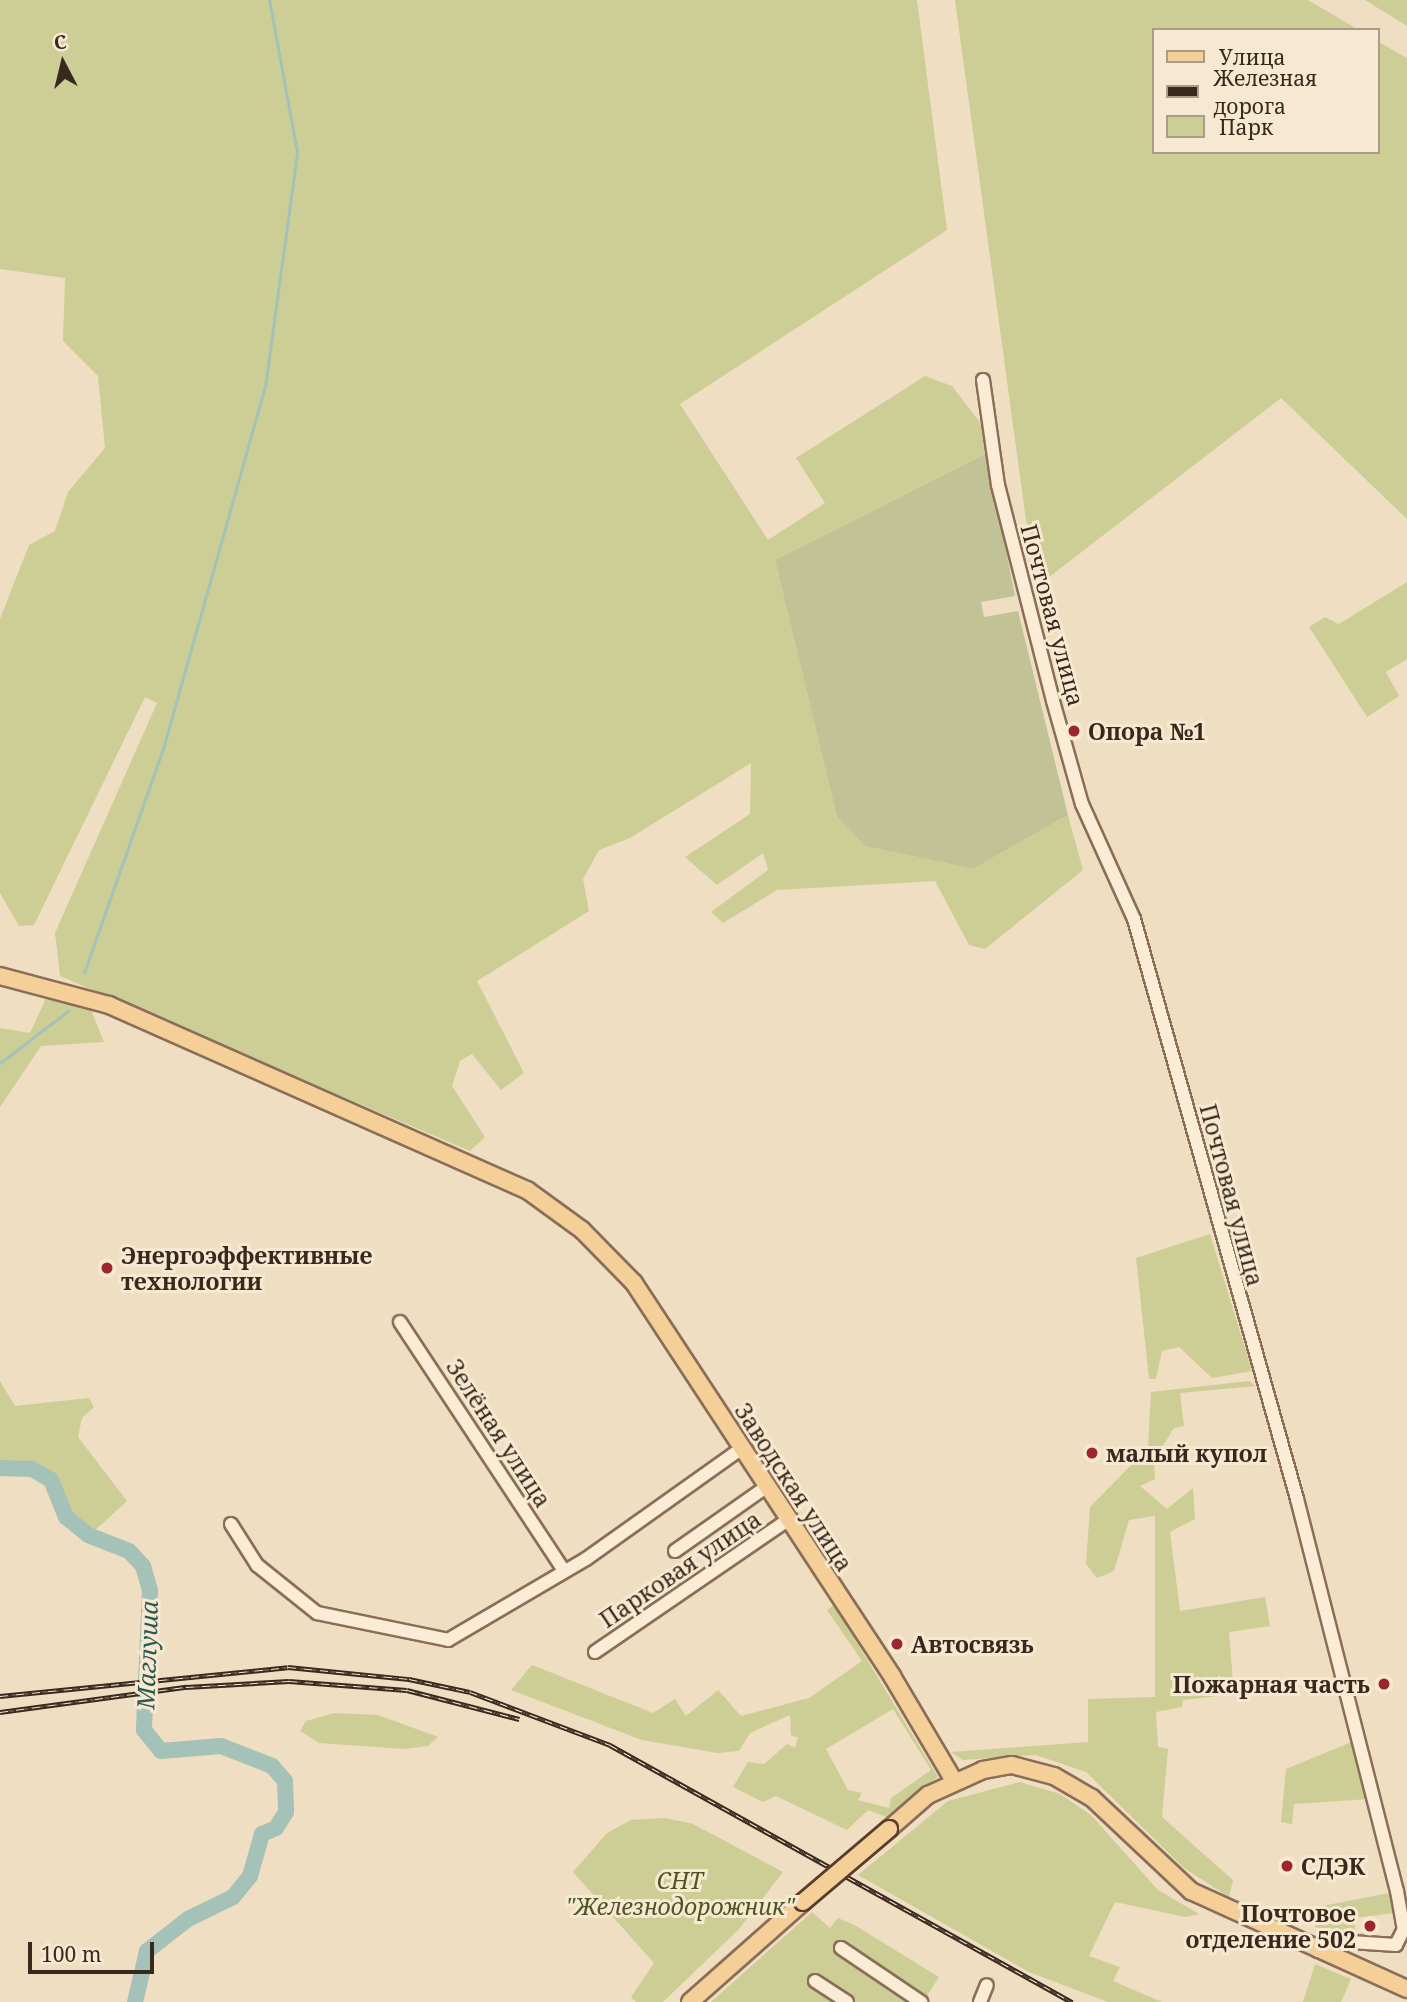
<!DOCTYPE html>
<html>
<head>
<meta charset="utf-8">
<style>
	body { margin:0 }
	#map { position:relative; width:1407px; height:2002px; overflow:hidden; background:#efdec1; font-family:"Noto Serif",serif }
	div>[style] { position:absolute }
	.green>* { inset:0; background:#ccce95 }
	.cemetery>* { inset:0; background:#c1c295 }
	.stream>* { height:2.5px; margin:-1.25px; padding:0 1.25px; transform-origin:1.25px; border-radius:1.25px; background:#a4c2b7 }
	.river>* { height:16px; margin:-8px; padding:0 8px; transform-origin:8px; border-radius:8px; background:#a4c2b7 }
	.roads { filter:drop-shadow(2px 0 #8a6e58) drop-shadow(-2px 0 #8a6e58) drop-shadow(0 2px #8a6e58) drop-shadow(0 -2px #8a6e58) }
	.minor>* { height:12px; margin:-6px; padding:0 6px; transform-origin:6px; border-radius:6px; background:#faecd5 }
	.major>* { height:16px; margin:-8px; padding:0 8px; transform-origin:8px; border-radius:8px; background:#f4d098 }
	.rail>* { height:5px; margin-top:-2.5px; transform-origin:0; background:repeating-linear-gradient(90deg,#f7e9d1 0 8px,#39281d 0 16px); box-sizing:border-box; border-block:2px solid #39281d }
	.bridges { filter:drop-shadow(2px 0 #573d2d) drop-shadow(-2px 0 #573d2d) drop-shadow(0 2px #573d2d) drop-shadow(0 -2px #573d2d) }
	.major-bridge>* { height:16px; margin:-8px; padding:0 8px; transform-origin:8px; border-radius:8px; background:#f4d098 }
	.dots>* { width:19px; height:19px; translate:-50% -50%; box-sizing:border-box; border:4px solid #f7e9d1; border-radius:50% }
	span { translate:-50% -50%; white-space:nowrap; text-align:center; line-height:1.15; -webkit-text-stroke:6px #f7e9d1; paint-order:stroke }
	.street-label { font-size:23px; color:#39281d }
	.poi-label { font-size:23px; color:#39281d; font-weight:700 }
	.left { translate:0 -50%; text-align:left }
	.right { translate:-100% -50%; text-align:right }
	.park-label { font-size:23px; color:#4d5623; font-style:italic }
	.water-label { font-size:24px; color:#2c5953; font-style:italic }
	.legend { position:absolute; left:1152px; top:28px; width:228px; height:126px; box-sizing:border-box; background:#f7e9d1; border:2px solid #ab9c89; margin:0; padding:9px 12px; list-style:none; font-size:21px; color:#39281d }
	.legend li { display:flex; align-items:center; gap:14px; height:35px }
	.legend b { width:35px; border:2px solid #ab9c89 }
	.north { position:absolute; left:28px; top:28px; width:70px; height:70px; -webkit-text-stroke:5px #f7e9d1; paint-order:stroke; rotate:353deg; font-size:19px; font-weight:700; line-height:28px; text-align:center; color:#39281d }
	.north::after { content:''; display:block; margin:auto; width:24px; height:32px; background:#39281d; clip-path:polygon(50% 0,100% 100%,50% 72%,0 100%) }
	.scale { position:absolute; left:28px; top:1942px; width:126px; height:32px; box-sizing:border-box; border:4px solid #39281d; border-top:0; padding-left:9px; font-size:21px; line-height:24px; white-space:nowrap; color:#39281d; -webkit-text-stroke:5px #f7e9d1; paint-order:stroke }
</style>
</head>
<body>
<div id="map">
	<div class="green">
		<i style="clip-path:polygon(0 0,917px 0,947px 230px,680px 404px,768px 540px,825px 503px,796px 458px,925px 376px,952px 386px,982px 425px,987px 453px,775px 560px,837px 817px,865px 846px,973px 869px,1068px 815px,1083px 870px,985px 949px,969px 945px,935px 881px,777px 890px,723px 923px,711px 912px,768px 870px,763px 853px,717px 885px,685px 857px,750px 814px,751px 763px,630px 838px,599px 850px,583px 879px,589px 911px,477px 981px,524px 1073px,501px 1090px,472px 1054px,460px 1061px,452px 1086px,485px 1137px,470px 1151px,60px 976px,55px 933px,157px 703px,145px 697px,34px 925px,19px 926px,0 893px,0 619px,29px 545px,55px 531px,68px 492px,105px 448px,98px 376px,63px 341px,65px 278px,0 269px)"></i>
		<i style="clip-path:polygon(955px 0,1308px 0,1359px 30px,1153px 30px,1153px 152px,1377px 152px,1377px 41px,1407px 58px,1407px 519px,1281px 398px,1044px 581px,1026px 520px)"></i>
		<i style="clip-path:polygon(1365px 0,1407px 0,1407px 26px)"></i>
		<i style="clip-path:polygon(1407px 582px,1407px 659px,1386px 672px,1399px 696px,1367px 717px,1309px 627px,1325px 617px,1339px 624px)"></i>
		<i style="clip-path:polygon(47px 996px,91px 1010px,104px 1042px,41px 1046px,0 1107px,0 1028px,30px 1033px)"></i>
		<i style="clip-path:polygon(1210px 1234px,1252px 1371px,1212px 1378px,1179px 1347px,1162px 1351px,1156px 1379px,1149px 1379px,1136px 1258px)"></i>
		<i style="clip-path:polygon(0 1381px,15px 1406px,89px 1398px,94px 1407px,82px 1418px,78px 1437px,127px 1501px,92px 1533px,71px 1515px,55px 1476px,34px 1465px,0 1462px)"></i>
		<i style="clip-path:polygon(1249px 1381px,1256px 1386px,1180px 1393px,1184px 1426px,1174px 1428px,1154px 1460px,1155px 1479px,1140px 1486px,1167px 1509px,1193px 1488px,1195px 1519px,1170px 1532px,1180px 1611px,1265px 1597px,1270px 1626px,1229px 1632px,1234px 1694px,1183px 1700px,1182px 1707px,1156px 1712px,1158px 1747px,1168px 1749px,1162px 1817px,1233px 1880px,1229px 1897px,1184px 1868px,1086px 1772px,1036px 1755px,963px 1760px,951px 1752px,1088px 1742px,1088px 1699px,1155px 1697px,1155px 1516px,1129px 1520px,1114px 1571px,1097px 1578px,1086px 1564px,1090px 1507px,1148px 1448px,1151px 1392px)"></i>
		<i style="clip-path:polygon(evenodd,834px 1605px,938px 1777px,886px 1817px,868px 1810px,847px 1830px,776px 1796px,763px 1802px,733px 1787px,748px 1762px,764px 1764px,787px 1744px,795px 1748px,798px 1738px,791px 1735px,790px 1715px,750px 1733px,739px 1751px,717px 1753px,642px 1740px,511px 1690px,532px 1665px,653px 1713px,675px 1699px,686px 1716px,718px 1690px,741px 1716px,809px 1698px,862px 1661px,827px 1610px,834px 1605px,893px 1709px,931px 1770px,891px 1798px,889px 1808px,858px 1800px,862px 1793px,848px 1790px,826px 1749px,893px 1709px)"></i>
		<i style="clip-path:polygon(334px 1713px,378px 1715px,438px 1737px,428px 1746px,404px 1749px,319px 1743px,300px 1731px,306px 1721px)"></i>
		<i style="clip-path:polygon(1354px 1741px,1368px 1799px,1294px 1804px,1292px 1824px,1281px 1822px,1286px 1769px)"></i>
		<i style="clip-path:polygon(1020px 1782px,1060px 1794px,1091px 1815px,1158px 1890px,1199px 1914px,1185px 1917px,1115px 1902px,1089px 1956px,1120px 1967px,1113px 1981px,1162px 2002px,1108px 2002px,1029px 1972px,858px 1875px,948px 1801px)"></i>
		<i style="clip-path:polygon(665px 1818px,693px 1824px,783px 1872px,739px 1929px,663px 2002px,636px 2002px,631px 1997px,654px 1963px,573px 1872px,607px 1833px,631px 1820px)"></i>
		<i style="clip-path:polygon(1394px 1892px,1395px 1913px,1354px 1918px,1356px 1934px,1370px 1932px,1371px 1940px,1315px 1927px,1317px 1907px)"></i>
		<i style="clip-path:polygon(812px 1912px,830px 1928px,838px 1918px,856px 1926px,939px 1977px,923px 2002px,711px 2002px)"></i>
		<i style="clip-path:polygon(1315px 1964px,1351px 1979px,1341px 2002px,1303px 2002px)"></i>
	</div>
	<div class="cemetery">
		<i style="clip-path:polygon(987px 453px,1015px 596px,981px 602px,984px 617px,1018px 611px,1068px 815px,973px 869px,865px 846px,837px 817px,775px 560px)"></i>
	</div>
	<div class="stream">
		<i style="left:84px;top:973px;width:238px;rotate:-70.6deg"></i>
		<i style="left:163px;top:749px;width:376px;rotate:-74.3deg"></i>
		<i style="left:265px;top:387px;width:237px;rotate:-82.2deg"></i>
		<i style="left:297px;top:152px;width:155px;rotate:-100.4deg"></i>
		<i style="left:0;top:1063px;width:86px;rotate:-37.4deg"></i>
	</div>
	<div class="river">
		<i style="left:0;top:1468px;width:32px;rotate:2deg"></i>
		<i style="left:32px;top:1469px;width:22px;rotate:30deg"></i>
		<i style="left:51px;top:1480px;width:40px;rotate:68deg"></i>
		<i style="left:66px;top:1517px;width:28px;rotate:39deg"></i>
		<i style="left:88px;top:1535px;width:44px;rotate:21.3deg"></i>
		<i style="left:129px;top:1551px;width:21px;rotate:47deg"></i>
		<i style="left:143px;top:1566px;width:25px;rotate:74deg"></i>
		<i style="left:150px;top:1590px;width:140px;rotate:92.5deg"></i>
		<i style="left:144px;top:1730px;width:27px;rotate:51deg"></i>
		<i style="left:161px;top:1751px;width:60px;rotate:-4.8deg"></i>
		<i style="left:221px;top:1746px;width:55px;rotate:21.4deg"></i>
		<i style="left:272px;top:1766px;width:20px;rotate:49deg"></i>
		<i style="left:285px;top:1781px;width:31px;rotate:88deg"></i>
		<i style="left:286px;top:1812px;width:19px;rotate:122deg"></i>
		<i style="left:276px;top:1828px;width:15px;rotate:157deg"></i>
		<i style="left:262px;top:1834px;width:44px;rotate:105.9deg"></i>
		<i style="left:250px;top:1876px;width:27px;rotate:129deg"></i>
		<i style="left:233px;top:1897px;width:50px;rotate:153.9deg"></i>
		<i style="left:188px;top:1919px;width:52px;rotate:142deg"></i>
		<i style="left:147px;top:1951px;width:52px;rotate:103.2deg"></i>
	</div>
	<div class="roads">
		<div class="minor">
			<i style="left:983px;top:380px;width:106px;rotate:81.9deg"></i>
			<i style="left:998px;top:485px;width:223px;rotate:75.7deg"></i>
			<i style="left:1053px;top:701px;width:107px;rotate:74.3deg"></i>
			<i style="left:1082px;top:804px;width:126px;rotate:65.7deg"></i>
			<i style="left:1134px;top:919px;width:602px;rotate:74.3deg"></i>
			<i style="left:1297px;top:1499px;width:405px;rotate:75.7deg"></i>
			<i style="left:1397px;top:1891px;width:39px;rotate:80deg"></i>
			<i style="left:1404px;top:1929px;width:18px;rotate:117deg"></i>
			<i style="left:1396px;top:1945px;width:61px;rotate:-176.2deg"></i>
			<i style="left:1335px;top:1941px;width:20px;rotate:150deg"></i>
			<i style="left:400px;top:1322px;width:295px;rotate:56.6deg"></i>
			<i style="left:231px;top:1524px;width:49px;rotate:57.6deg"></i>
			<i style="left:257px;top:1565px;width:77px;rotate:38.7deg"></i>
			<i style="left:317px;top:1613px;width:134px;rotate:11.6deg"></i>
			<i style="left:448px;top:1640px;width:160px;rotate:-30.4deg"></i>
			<i style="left:586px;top:1559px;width:190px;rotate:-35.4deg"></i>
			<i style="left:675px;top:1551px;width:111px;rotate:-35.1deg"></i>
			<i style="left:595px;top:1652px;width:234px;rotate:-34.4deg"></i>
			<i style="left:841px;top:1948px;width:97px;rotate:34deg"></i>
			<i style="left:815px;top:1981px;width:38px;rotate:33deg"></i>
			<i style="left:980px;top:2002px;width:18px;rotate:-68deg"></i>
		</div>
		<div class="major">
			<i style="left:0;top:976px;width:113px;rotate:14.9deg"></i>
			<i style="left:109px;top:1005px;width:457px;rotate:23.9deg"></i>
			<i style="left:527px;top:1190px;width:68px;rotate:36deg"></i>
			<i style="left:582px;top:1230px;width:74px;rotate:45.5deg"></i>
			<i style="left:634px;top:1283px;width:470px;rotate:56.7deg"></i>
			<i style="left:892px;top:1676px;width:122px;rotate:59.4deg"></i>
			<i style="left:889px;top:1829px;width:52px;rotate:-41.1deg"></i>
			<i style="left:928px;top:1795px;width:60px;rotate:-24.4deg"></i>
			<i style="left:983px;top:1770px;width:29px;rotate:-10deg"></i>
			<i style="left:1012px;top:1765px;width:43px;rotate:14.7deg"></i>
			<i style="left:1054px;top:1776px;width:44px;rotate:30.1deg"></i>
			<i style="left:1092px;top:1798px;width:136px;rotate:43.2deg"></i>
			<i style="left:1191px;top:1891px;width:237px;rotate:24.4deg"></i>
			<i style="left:690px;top:2002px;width:151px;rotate:-41.5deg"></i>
		</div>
	</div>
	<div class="rail">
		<i style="left:0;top:1696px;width:289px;rotate:-5.7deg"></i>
		<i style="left:288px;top:1667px;width:122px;rotate:5.7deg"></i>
		<i style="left:409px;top:1679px;width:62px;rotate:12deg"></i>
		<i style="left:470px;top:1692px;width:150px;rotate:20.7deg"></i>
		<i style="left:610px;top:1745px;width:529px;rotate:29.09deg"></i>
		<i style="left:0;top:1712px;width:188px;rotate:-7.7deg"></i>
		<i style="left:186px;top:1687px;width:103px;rotate:-3.3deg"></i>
		<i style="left:289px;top:1681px;width:118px;rotate:4.4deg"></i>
		<i style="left:407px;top:1690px;width:116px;rotate:14.5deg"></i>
	</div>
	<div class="bridges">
		<div class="major-bridge">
			<i style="left:803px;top:1902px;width:113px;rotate:-40.3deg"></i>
		</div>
	</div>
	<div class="dots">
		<i style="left:1074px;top:731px;background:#9b2630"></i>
		<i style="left:107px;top:1268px;background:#9b2630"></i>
		<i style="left:1092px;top:1453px;background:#9b2630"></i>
		<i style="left:897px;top:1644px;background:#9b2630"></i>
		<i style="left:1384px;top:1684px;background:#9b2630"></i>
		<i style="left:1287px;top:1866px;background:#9b2630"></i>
		<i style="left:1370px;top:1926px;background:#9b2630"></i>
	</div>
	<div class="street-label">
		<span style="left:1053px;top:615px;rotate:75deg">Почтовая улица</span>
		<span style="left:1232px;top:1195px;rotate:75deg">Почтовая улица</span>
		<span style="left:499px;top:1433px;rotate:57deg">Зелёная улица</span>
		<span style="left:794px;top:1487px;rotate:57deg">Заводская улица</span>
		<span style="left:680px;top:1569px;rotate:-34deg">Парковая улица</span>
	</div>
	<div class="poi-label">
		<span class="left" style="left:1088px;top:731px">Опора №1</span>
		<span class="left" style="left:121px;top:1268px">Энергоэффективные<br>технологии</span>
		<span class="left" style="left:1106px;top:1453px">малый купол</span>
		<span class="left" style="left:911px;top:1644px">Автосвязь</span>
		<span class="right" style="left:1370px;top:1684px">Пожарная часть</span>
		<span class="left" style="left:1301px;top:1866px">СДЭК</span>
		<span class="right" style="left:1356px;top:1926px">Почтовое<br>отделение 502</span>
	</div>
	<div class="park-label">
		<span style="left:680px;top:1893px">СНТ<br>"Железнодорожник"</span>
	</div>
	<div class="water-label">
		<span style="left:147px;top:1655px;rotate:-88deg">Маглуша</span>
	</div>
	<ul class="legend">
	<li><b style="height:9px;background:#f4d098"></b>Улица</li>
	<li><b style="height:9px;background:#39281d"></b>Железная дорога</li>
	<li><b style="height:19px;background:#ccce95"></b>Парк</li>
	</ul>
	<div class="north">С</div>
	<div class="scale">100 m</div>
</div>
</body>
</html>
